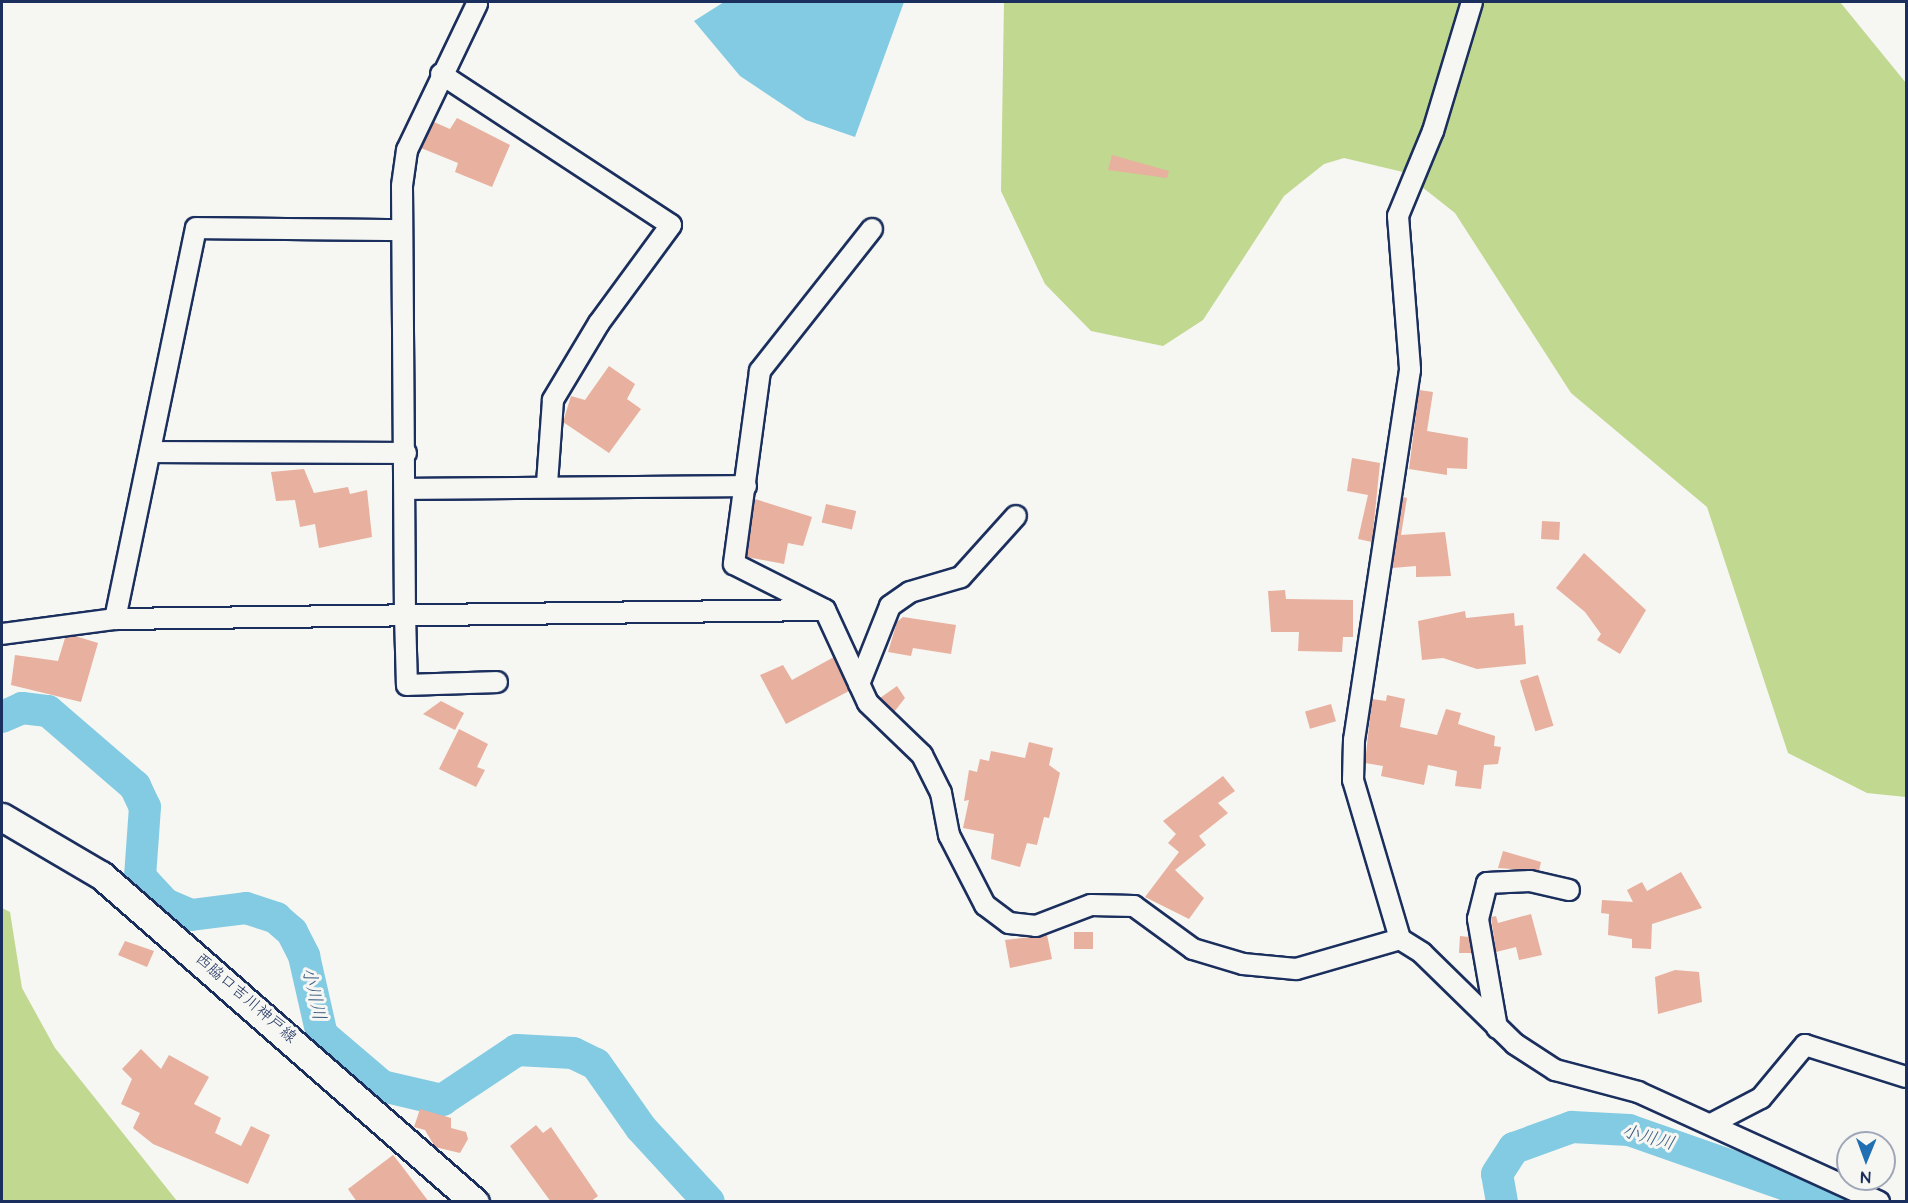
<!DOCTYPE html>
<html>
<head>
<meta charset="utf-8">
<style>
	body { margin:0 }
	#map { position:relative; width:1908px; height:1203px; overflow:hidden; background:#f6f6f2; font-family:"Architects Daughter","Klee One",sans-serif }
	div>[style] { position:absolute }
	.green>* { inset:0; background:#c0d88f }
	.water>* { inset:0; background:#82cbe2 }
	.river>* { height:32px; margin:-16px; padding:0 16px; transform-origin:16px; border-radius:16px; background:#82cbe2 }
	.building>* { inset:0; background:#e8b09e; transform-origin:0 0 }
	.roads { filter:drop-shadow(2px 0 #1b2f5e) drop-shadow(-2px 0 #1b2f5e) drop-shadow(0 2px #1b2f5e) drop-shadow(0 -2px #1b2f5e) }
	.minor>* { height:20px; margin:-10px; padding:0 10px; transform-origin:10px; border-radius:10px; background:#f6f6f2 }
	.secondary>* { height:27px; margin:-13.5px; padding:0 13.5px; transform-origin:13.5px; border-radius:13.5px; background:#f6f6f2 }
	span { translate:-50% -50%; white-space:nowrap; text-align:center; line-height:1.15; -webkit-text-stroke:6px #f6f6f2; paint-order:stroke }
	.street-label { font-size:16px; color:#1b2f5e }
	.water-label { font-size:18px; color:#35567f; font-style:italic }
	.frame { position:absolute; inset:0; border:3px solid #1b2f5e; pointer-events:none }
	.north { position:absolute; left:1836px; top:1131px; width:60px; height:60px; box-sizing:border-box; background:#f6f6f2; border:2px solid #9ea6b7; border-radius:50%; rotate:181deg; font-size:16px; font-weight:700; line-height:24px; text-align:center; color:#1b2f5e }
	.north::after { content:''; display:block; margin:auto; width:21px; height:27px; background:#1f6fb2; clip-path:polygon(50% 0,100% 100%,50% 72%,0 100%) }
</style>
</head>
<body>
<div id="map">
	<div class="green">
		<i style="clip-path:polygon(1004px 2px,1840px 2px,1906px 83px,1906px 797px,1867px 793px,1788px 753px,1707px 507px,1571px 393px,1455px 213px,1403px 172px,1344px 158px,1324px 164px,1284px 196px,1203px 320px,1163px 346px,1091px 331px,1045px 284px,1001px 191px)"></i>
		<i style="clip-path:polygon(2px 908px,10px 912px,22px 988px,55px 1048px,177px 1201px,2px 1201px)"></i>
	</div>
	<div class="water">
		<i style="clip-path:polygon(724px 2px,904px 2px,855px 137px,806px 120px,740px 76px,694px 21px)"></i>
	</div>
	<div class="river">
		<i style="left:2px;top:717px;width:22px;rotate:-24deg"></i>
		<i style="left:22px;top:708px;width:26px;rotate:7deg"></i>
		<i style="left:48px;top:711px;width:115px;rotate:40.8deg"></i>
		<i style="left:135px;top:786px;width:23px;rotate:65deg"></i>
		<i style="left:145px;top:807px;width:70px;rotate:94.1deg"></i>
		<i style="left:140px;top:877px;width:37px;rotate:47deg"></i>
		<i style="left:165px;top:904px;width:28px;rotate:23deg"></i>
		<i style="left:191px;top:915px;width:55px;rotate:-7.3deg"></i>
		<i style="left:246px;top:908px;width:32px;rotate:18deg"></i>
		<i style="left:276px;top:918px;width:21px;rotate:41deg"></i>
		<i style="left:292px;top:932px;width:27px;rotate:63deg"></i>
		<i style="left:304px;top:956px;width:81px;rotate:77.2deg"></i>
		<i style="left:322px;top:1035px;width:79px;rotate:40.4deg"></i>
		<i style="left:382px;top:1086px;width:62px;rotate:13.1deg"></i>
		<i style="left:442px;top:1100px;width:90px;rotate:-33.7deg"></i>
		<i style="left:517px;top:1050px;width:56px;rotate:3.1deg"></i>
		<i style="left:573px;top:1053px;width:25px;rotate:26deg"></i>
		<i style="left:596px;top:1064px;width:78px;rotate:54.9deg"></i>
		<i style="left:641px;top:1128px;width:100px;rotate:47.4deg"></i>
		<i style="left:1502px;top:1202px;width:28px;rotate:-100deg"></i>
		<i style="left:1497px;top:1174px;width:31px;rotate:-57deg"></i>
		<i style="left:1514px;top:1148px;width:62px;rotate:-19.9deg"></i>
		<i style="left:1572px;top:1127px;width:57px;rotate:3deg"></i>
		<i style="left:1629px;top:1130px;width:218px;rotate:19.3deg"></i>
	</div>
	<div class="building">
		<i style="clip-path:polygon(457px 118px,510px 145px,492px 187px,455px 172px,458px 163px,421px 148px,434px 122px,450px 129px)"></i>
		<i style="clip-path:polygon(1112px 155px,1169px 171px,1167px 178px,1108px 170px)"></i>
		<i style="clip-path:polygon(609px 366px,635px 384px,627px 399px,641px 409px,609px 453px,563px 422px,571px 396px,585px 400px)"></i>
		<i style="clip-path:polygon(1419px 390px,1433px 392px,1427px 431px,1468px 438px,1467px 469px,1447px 468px,1447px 475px,1409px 469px)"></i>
		<i style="clip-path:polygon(1352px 458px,1380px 463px,1372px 542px,1358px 539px,1368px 495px,1347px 491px)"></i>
		<i style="clip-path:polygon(304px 469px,314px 493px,348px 487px,350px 494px,367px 490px,372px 537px,319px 548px,315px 524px,300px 527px,295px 500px,276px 501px,271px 472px)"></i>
		<i style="clip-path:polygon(1403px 497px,1407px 498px,1401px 535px,1445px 532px,1451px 576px,1416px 577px,1416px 566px,1392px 568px)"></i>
		<i style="clip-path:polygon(755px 499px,812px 517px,803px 546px,788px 543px,784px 564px,747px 557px)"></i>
		<i style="left:826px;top:504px;width:31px;height:19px;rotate:13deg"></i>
		<i style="left:1542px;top:521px;width:18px;height:18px;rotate:3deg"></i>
		<i style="clip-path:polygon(1584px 553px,1646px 610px,1620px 654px,1597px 640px,1601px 634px,1585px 612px,1556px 588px)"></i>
		<i style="clip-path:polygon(1285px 590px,1286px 599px,1353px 600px,1353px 637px,1343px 637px,1342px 652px,1298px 651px,1299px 632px,1271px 632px,1268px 591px)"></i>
		<i style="clip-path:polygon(1465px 611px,1466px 618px,1514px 613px,1515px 626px,1523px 625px,1526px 664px,1477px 669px,1443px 658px,1422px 660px,1418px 621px)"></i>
		<i style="clip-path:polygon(903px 617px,956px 625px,951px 654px,913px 648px,911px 656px,888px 652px,897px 622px)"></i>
		<i style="clip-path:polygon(75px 636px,98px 643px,81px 702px,11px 685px,15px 655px,58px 661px,65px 638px)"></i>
		<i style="clip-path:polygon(834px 657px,849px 691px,786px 724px,760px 675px,783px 665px,792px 680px)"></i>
		<i style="left:1538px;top:675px;width:53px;height:19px;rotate:73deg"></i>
		<i style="clip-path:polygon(897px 686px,905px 698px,894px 712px,880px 698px)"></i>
		<i style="clip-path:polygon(1387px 695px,1405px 699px,1400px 727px,1437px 735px,1446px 709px,1461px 713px,1458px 724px,1495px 736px,1494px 746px,1501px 747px,1498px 764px,1484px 765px,1481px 789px,1455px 786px,1457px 771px,1428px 765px,1424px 785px,1381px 776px,1383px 766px,1365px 763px,1372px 699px,1386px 701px)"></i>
		<i style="clip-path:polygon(441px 701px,464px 713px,455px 730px,423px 714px)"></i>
		<i style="left:1331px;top:704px;width:18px;height:27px;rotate:74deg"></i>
		<i style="clip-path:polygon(459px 729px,488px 744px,477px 767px,485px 770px,476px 787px,439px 769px)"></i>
		<i style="clip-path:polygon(1029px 742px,1053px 748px,1049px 765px,1060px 773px,1049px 818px,1044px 817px,1037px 845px,1027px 843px,1020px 867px,991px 859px,994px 834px,963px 828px,969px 800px,964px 801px,969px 770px,977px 772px,980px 759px,989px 761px,991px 751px,1025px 758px)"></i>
		<i style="clip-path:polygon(1223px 776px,1235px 791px,1218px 803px,1228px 813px,1199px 836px,1206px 845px,1175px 870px,1204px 898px,1189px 919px,1145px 897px,1179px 852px,1168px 843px,1176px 834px,1163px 821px)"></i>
		<i style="clip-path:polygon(1503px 851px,1541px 862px,1539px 871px,1498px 868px)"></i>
		<i style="clip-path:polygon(1681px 872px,1702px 908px,1652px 924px,1651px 949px,1632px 948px,1632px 939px,1608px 935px,1609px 914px,1601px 913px,1602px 900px,1633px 902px,1627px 890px,1642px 882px,1647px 891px)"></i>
		<i style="clip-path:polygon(1531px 914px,1542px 955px,1519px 960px,1516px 947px,1496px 952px,1491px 917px,1496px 916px,1498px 923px)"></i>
		<i style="left:1093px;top:932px;width:17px;height:19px;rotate:90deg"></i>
		<i style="clip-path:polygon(1047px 935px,1052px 959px,1010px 968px,1005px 940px)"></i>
		<i style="clip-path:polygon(1460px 936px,1469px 937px,1472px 953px,1459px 953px)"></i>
		<i style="clip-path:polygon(125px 941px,154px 951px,147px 967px,118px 955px)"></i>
		<i style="clip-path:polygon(1675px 970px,1699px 972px,1702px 1002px,1658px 1014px,1655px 977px)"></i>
		<i style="clip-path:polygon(141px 1049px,161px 1069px,169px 1055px,209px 1077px,194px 1104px,221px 1118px,215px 1133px,241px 1146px,251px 1126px,270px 1135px,248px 1184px,153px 1144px,133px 1128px,140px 1113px,121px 1104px,132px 1079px,122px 1069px)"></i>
		<i style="clip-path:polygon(420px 1109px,451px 1118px,451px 1128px,466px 1132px,468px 1139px,460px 1153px,435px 1147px,425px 1130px,414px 1127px)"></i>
		<i style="clip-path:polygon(536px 1125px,543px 1133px,551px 1127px,598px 1196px,590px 1202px,551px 1202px,510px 1146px)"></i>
		<i style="clip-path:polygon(393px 1155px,401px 1165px,429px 1202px,357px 1202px,348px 1189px)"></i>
	</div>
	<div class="roads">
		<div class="minor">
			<i style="left:1472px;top:2px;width:135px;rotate:106.8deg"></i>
			<i style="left:1433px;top:131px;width:92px;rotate:112.4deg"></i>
			<i style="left:1398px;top:216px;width:154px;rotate:85.5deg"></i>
			<i style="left:1410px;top:370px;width:374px;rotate:98.6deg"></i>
			<i style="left:1354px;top:740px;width:40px;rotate:91.4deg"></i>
			<i style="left:1353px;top:780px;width:166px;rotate:73.5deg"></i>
			<i style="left:1400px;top:939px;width:26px;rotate:32deg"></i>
			<i style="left:1422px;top:953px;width:130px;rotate:44.4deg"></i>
			<i style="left:1515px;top:1044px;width:48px;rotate:33deg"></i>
			<i style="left:1555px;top:1070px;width:86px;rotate:14.8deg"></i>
			<i style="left:1638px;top:1092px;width:265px;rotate:24.5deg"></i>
			<i style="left:477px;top:4px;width:162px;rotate:115.6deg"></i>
			<i style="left:407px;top:150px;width:36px;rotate:98deg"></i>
			<i style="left:402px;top:186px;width:429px;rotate:89.6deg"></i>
			<i style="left:405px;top:615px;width:70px;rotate:88.4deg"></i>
			<i style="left:407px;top:685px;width:90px;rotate:-1.9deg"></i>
			<i style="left:441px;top:74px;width:275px;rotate:33.3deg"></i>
			<i style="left:671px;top:225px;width:122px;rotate:126.3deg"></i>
			<i style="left:599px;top:323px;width:90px;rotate:120.9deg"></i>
			<i style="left:553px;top:400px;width:84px;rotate:94.1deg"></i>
			<i style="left:872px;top:229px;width:181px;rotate:128.3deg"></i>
			<i style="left:760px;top:371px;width:195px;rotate:97.7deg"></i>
			<i style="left:734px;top:564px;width:102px;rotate:26.8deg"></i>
			<i style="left:825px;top:610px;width:102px;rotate:65.2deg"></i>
			<i style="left:868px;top:703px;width:75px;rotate:43.9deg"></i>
			<i style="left:922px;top:755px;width:42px;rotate:63.4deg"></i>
			<i style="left:941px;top:793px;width:43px;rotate:79.2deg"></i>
			<i style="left:949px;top:835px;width:79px;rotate:62.8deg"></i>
			<i style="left:985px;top:905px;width:30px;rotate:37deg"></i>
			<i style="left:1009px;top:923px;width:27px;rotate:6deg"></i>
			<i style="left:1036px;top:926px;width:59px;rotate:-20.9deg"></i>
			<i style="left:1091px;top:905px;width:43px;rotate:1.3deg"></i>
			<i style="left:1134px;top:906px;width:73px;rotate:36.1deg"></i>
			<i style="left:1193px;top:949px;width:52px;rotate:16.7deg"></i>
			<i style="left:1243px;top:964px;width:53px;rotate:5.4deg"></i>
			<i style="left:1296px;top:969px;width:108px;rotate:-16.1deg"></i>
			<i style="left:150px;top:452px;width:256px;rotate:0.2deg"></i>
			<i style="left:406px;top:489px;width:340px;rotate:-0.5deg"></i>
			<i style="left:115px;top:619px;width:399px;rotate:-78.3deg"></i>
			<i style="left:196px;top:228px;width:206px;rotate:0.6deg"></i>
			<i style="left:2px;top:634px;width:114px;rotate:-7.6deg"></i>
			<i style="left:115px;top:619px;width:708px;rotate:-0.73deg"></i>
			<i style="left:859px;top:684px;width:84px;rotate:-68.3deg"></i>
			<i style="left:890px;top:606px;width:24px;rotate:-35deg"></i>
			<i style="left:910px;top:592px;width:53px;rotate:-16.4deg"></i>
			<i style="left:961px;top:577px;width:82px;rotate:-48deg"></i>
			<i style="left:1497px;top:1028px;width:111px;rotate:-99.9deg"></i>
			<i style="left:1478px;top:919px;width:37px;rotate:-76deg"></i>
			<i style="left:1487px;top:883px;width:43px;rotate:-2.7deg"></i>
			<i style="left:1530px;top:881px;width:40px;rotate:13deg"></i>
			<i style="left:1711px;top:1124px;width:56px;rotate:-27.5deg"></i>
			<i style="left:1761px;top:1098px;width:69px;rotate:-50.3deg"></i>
			<i style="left:1805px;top:1045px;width:106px;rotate:17.6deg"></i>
		</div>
		<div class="secondary">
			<i style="left:2px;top:817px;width:115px;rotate:30.4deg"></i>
			<i style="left:101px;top:875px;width:497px;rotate:41.2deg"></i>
		</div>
	</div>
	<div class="street-label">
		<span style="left:246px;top:998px;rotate:41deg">西脇口吉川神戸線</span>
	</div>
	<div class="water-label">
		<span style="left:313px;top:994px;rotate:77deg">小川川</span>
		<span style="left:1648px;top:1138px;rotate:15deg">小川川</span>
	</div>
	<div class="frame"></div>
	<div class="north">N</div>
</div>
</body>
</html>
